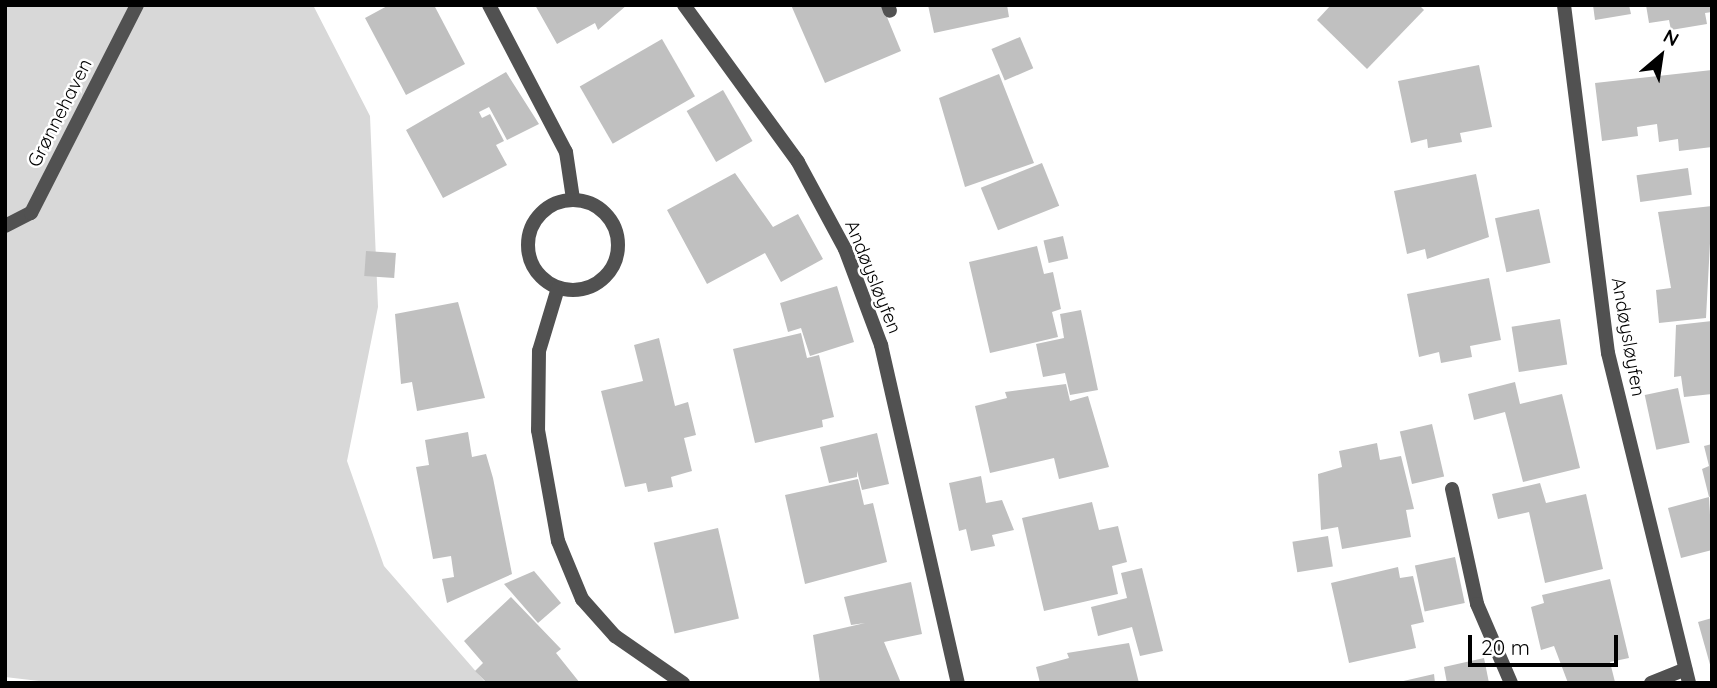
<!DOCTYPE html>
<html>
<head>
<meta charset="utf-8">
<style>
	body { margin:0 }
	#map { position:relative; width:1717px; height:688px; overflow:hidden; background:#fff; font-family:Quicksand,sans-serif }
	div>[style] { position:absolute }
	.green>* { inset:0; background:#d8d8d8 }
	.building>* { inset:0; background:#c0c0c0; transform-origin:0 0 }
	.lane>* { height:14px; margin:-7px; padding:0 7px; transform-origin:7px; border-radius:7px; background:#515151 }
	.street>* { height:14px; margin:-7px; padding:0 7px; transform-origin:7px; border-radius:7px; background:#515151 }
	.street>.ring { margin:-7px; padding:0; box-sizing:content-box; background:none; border:14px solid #515151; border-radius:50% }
	span { translate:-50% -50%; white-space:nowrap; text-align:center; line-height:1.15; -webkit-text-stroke:5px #fff; paint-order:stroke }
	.street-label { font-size:19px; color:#000 }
	.frame { position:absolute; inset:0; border:7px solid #000; pointer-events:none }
	.north { position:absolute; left:1626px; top:21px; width:70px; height:70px; -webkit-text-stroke:5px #fff; paint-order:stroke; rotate:29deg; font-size:19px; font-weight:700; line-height:28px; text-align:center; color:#000 }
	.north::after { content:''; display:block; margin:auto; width:24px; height:32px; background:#000; clip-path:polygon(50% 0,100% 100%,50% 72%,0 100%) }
	.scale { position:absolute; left:1468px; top:635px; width:150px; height:32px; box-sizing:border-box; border:4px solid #000; border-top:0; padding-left:9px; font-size:21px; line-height:24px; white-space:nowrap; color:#000; -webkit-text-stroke:5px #fff; paint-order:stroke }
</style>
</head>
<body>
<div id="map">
	<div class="green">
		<i style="clip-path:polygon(5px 5px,313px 5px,370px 116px,378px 307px,347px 461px,384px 566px,486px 683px,56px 683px,5px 677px)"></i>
	</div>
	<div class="building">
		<i style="clip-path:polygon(389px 5px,434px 5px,465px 64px,406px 95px,365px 18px)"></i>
		<i style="clip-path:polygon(535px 5px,627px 5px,598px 30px,595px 23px,557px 44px)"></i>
		<i style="clip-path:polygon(791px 5px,882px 5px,901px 51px,825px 83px)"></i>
		<i style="clip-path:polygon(928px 5px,1007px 5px,1009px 17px,934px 33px)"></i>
		<i style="clip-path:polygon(1331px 5px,1419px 5px,1424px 10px,1367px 69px,1317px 20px)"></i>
		<i style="clip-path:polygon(1593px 5px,1629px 5px,1631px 14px,1595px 20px)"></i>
		<i style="clip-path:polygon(1646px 5px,1712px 5px,1712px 12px,1705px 13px,1707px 24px,1671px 30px,1669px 20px,1649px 23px)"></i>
		<i style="left:1020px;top:37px;width:34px;height:31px;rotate:67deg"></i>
		<i style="left:662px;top:39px;width:66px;height:95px;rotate:60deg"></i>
		<i style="clip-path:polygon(1479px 65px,1492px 127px,1460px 133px,1462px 142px,1428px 148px,1427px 139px,1411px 143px,1398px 81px)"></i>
		<i style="clip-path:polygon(1712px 70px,1712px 147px,1679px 151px,1678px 139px,1659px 142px,1657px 124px,1637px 127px,1638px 136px,1602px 141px,1595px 83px)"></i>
		<i style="clip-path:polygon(506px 72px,539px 124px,507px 140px,489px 107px,479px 112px,482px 118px,490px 114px,504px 141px,496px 145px,507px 165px,443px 198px,406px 130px)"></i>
		<i style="clip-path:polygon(999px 74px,1034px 163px,965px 187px,939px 98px)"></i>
		<i style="left:723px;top:90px;width:59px;height:42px;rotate:60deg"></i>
		<i style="left:1042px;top:163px;width:46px;height:66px;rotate:68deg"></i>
		<i style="left:1688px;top:168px;width:27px;height:52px;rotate:82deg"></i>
		<i style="clip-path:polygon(735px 173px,773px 227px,798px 214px,823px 259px,781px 282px,765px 253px,707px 284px,667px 210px)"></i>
		<i style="clip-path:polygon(1476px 174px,1489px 237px,1427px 259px,1425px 249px,1407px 254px,1394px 191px)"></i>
		<i style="clip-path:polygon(1712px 206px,1706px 318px,1659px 323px,1656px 290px,1671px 288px,1658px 212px)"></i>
		<i style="left:1539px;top:209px;width:55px;height:45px;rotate:78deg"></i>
		<i style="left:1063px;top:236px;width:23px;height:20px;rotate:77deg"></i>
		<i style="clip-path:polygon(1037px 246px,1044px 274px,1053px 272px,1061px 309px,1052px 312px,1058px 337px,990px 353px,969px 262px)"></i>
		<i style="left:366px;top:251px;width:30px;height:25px;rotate:4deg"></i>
		<i style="clip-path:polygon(1489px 278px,1501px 340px,1470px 346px,1472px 357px,1441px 363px,1439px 352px,1419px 357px,1407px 294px)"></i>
		<i style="clip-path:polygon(837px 286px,854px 342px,810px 356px,801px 328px,788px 332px,780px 303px)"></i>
		<i style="clip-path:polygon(458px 302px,485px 398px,417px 411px,412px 382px,401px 384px,395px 314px)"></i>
		<i style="clip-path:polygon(1081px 310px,1098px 390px,1070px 395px,1065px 373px,1043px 377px,1036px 344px,1064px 338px,1060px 314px)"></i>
		<i style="left:1560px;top:319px;width:46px;height:49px;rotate:81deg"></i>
		<i style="clip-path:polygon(1712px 321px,1712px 394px,1684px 397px,1681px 376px,1674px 377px,1676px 325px)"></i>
		<i style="clip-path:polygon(801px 333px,807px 358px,819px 355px,834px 417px,822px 420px,823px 427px,755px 443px,733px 349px)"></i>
		<i style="clip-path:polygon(659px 338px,675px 406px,688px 402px,696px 435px,684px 438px,692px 471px,671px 477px,673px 487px,648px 492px,646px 483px,625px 487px,601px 391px,643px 381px,634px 345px)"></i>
		<i style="clip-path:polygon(1515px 382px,1520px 404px,1562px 394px,1580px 468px,1523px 482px,1505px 412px,1474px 420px,1468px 394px)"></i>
		<i style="clip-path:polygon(1066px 384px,1070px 401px,1088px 396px,1109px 467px,1059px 479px,1054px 458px,990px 473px,975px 406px,1007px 398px,1005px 392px)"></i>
		<i style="left:1678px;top:388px;width:56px;height:34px;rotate:78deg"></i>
		<i style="left:1432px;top:424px;width:54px;height:33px;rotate:77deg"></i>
		<i style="clip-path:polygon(468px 432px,472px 457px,486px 454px,493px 478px,512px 574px,447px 603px,442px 579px,454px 577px,451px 556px,433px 559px,416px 467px,429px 465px,425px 440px)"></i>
		<i style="clip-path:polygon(877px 433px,889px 484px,862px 490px,857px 471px,857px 477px,829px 483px,820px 447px)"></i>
		<i style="clip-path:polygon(1377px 443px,1380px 460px,1401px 456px,1414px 509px,1406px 510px,1411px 537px,1342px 549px,1338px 527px,1321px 530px,1318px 474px,1342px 467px,1339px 451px)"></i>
		<i style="clip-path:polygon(1712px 444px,1712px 496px,1709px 497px,1702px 469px,1709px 466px,1704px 446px)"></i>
		<i style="clip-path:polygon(981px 476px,986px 503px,1002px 500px,1014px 530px,992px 535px,995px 546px,971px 551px,966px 529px,959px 531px,949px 483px)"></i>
		<i style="clip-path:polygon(858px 479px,864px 505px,873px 503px,887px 562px,805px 584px,785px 495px)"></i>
		<i style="clip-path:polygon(1540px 483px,1546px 503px,1586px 494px,1603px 569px,1545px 583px,1529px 512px,1498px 519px,1492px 494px)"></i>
		<i style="clip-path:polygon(1709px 497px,1712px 550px,1681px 558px,1668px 508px)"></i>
		<i style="clip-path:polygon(1092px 502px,1099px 530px,1118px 526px,1127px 562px,1112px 566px,1118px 594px,1044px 611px,1022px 518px)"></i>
		<i style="left:718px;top:528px;width:93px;height:66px;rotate:77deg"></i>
		<i style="left:1328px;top:536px;width:31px;height:36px;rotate:81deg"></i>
		<i style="left:1455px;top:557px;width:47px;height:41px;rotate:78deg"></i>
		<i style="clip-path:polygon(1398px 567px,1400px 578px,1413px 576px,1424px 622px,1411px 625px,1416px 648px,1349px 663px,1331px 583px)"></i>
		<i style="clip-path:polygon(1142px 568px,1163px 651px,1140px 656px,1132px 627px,1098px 636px,1091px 607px,1127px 598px,1121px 573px)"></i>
		<i style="clip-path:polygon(534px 571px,561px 603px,538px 623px,504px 584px)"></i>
		<i style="clip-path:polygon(1610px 579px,1629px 658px,1610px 662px,1615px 682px,1568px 683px,1554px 646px,1541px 650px,1531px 607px,1544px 603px,1542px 595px)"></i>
		<i style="clip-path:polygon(911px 582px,922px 634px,884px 642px,901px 683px,820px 683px,813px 635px,865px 623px,851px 625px,844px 597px)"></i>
		<i style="clip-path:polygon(511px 597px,561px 649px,556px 653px,580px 683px,487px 683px,475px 671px,483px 663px,464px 641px)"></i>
		<i style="clip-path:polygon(1712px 618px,1712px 668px,1711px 668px,1698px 622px)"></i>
		<i style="clip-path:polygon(1129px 643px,1139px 683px,1040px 683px,1036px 667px,1069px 658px,1067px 653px)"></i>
		<i style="clip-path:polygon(1484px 658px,1489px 683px,1447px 683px,1444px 667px)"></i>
		<i style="clip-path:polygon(1434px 674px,1435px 683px,1399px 683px,1399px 682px)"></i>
	</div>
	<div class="lane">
		<i style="left:489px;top:5px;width:166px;rotate:62.4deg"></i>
		<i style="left:566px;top:152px;width:48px;rotate:81.5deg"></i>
		<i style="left:888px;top:5px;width:6px;rotate:72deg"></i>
		<i style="left:5px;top:226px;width:29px;rotate:-27deg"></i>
		<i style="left:31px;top:213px;width:233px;rotate:-63deg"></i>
		<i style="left:1452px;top:489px;width:118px;rotate:77.7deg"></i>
		<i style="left:1477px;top:604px;width:86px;rotate:66.7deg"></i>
		<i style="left:1651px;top:683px;width:37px;rotate:-22deg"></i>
	</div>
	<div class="street">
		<i style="left:684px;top:5px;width:194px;rotate:54deg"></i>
		<i style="left:798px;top:162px;width:99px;rotate:61.6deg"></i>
		<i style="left:845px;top:249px;width:103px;rotate:69.4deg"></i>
		<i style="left:881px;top:345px;width:347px;rotate:77.2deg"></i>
		<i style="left:1564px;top:5px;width:351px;rotate:82.8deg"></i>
		<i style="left:1608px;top:353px;width:340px;rotate:76.2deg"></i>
		<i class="ring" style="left:528px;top:200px;width:76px;height:76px"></i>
		<i style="left:558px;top:288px;width:66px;rotate:106.8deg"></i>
		<i style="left:539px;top:351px;width:79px;rotate:90.7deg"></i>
		<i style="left:538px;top:430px;width:113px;rotate:79.8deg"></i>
		<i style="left:558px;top:541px;width:63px;rotate:67.5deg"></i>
		<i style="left:582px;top:599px;width:50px;rotate:48.3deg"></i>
		<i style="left:615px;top:636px;width:83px;rotate:34.7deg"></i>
	</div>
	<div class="street-label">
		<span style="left:60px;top:113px;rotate:-63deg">Grønnehaven</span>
		<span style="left:873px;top:277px;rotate:68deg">Andøysløyfen</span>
		<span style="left:1628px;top:337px;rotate:80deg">Andøysløyfen</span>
	</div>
	<div class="frame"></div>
	<div class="north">N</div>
	<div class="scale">20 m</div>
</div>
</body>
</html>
